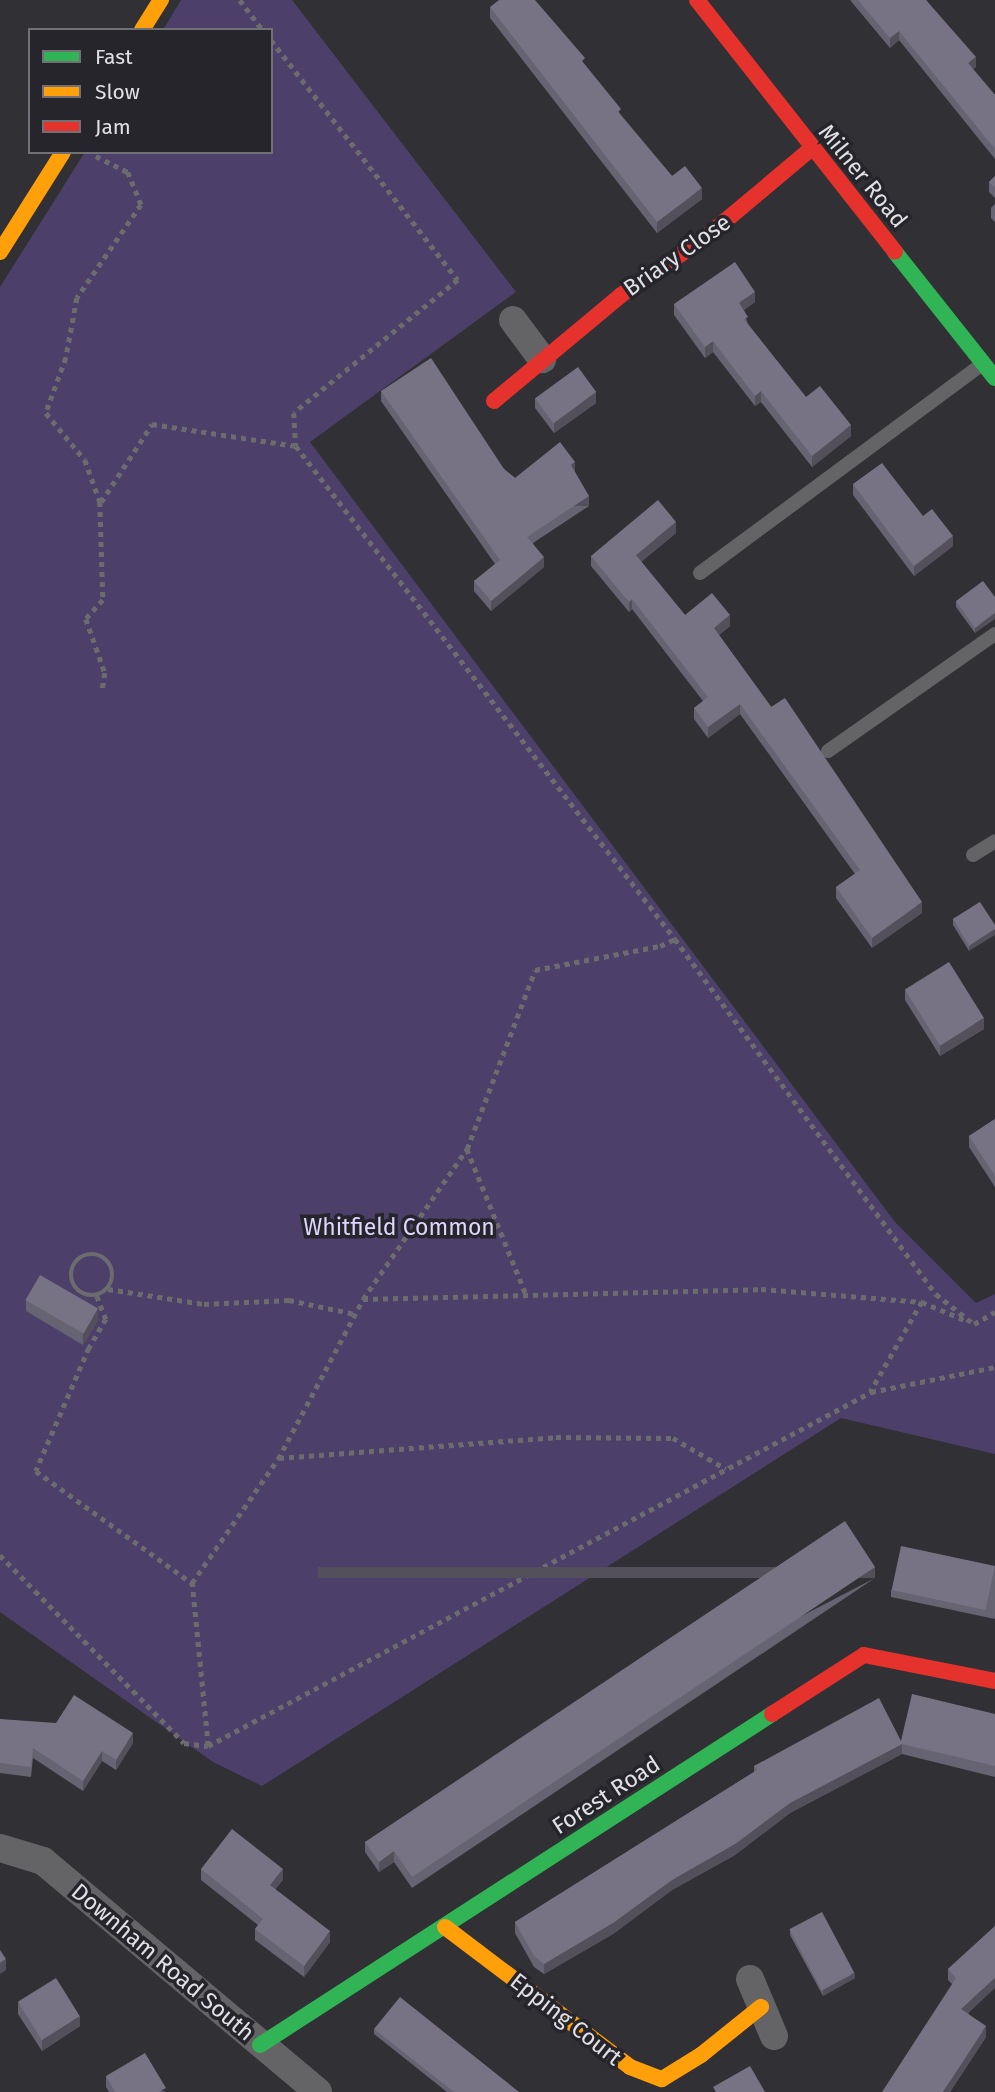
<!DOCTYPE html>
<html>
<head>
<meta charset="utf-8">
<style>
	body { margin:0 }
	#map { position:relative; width:995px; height:2092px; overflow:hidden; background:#313034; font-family:"Fira Sans",sans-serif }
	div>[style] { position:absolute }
	.green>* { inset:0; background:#4c406a }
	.path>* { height:4.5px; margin-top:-2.25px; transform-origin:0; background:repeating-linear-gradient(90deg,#6c6c6f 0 5px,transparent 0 10px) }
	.path>.ring { margin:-2.25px; padding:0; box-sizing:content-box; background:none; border:4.5px solid #6c6c6f; border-radius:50% }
	.lane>* { height:14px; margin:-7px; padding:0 7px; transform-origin:7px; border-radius:7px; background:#646366 }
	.street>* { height:28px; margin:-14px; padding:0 14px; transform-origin:14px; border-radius:14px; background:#646366 }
	.fast>* { height:16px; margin:-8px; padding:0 8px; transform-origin:8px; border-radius:8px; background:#30b455 }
	.slow>* { height:16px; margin:-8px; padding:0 8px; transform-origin:8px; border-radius:8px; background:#ff9f0a }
	.jam>* { height:16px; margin:-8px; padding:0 8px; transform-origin:8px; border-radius:8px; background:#e5322d }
	.wall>* { inset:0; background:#666372 }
	.shaded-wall>* { inset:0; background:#53505c; transform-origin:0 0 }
	.building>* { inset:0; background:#777384; transform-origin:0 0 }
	span { translate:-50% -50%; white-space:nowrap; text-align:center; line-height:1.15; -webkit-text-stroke:7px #26252b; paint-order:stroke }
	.street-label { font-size:23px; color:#e1e0e4 }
	.park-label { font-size:23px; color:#dfd5fe }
	.legend { position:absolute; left:28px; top:28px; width:245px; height:126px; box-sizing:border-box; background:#26252b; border:2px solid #717075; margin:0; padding:9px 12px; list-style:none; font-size:21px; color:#e1e0e4 }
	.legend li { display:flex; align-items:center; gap:14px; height:35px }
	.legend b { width:35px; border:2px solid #717075 }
</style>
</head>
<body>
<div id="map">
	<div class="green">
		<i style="clip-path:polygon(181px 0,292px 0,516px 292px,310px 442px,895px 1222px,976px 1303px,995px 1294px,995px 1454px,841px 1418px,262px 1786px,213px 1762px,0 1612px,0 287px,85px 152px,271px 152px,271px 30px,163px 30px)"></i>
	</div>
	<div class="path">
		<i style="left:240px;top:0;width:38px;rotate:53deg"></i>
		<i style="left:271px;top:40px;width:304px;rotate:52.1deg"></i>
		<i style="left:458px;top:280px;width:211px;rotate:141deg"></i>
		<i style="left:294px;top:413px;width:33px;rotate:87deg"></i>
		<i style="left:296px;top:446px;width:622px;rotate:52.45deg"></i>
		<i style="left:675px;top:939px;width:441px;rotate:53.7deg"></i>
		<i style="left:936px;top:1294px;width:48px;rotate:38.3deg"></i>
		<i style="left:974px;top:1324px;width:24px;rotate:-30deg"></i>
		<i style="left:96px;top:156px;width:36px;rotate:27deg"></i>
		<i style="left:128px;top:172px;width:35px;rotate:68deg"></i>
		<i style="left:141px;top:205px;width:113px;rotate:124.5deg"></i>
		<i style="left:77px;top:298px;width:61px;rotate:100.4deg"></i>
		<i style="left:66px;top:358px;width:59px;rotate:110deg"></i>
		<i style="left:46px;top:413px;width:61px;rotate:50.3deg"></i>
		<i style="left:85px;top:460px;width:45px;rotate:70.3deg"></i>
		<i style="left:100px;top:502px;width:98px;rotate:88.2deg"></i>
		<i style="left:103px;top:600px;width:25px;rotate:132deg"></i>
		<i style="left:86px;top:619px;width:57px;rotate:70.6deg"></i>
		<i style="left:105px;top:673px;width:18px;rotate:99deg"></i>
		<i style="left:101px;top:502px;width:93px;rotate:-56.8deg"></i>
		<i style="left:152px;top:424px;width:146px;rotate:8.7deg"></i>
		<i style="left:467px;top:1149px;width:160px;rotate:67.9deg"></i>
		<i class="ring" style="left:71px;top:1254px;width:37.5px;height:37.5px"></i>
		<i style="left:108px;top:1289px;width:97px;rotate:8.9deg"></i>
		<i style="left:204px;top:1304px;width:85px;rotate:-2.7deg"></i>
		<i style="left:289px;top:1300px;width:67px;rotate:12deg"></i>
		<i style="left:97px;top:1296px;width:25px;rotate:69deg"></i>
		<i style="left:106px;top:1319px;width:34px;rotate:120deg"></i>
		<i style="left:89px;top:1348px;width:134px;rotate:113.3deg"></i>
		<i style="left:36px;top:1471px;width:192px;rotate:35.7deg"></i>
		<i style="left:363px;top:1299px;width:398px;rotate:-1.4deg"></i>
		<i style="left:761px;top:1289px;width:162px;rotate:4.6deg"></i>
		<i style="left:922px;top:1302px;width:103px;rotate:119.8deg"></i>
		<i style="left:922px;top:1302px;width:49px;rotate:22.9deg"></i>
		<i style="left:279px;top:1458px;width:278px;rotate:-4.3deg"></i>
		<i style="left:556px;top:1437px;width:117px;rotate:0.5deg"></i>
		<i style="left:673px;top:1438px;width:61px;rotate:30.3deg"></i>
		<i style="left:0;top:1555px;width:263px;rotate:45.6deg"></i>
		<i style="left:184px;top:1743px;width:24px;rotate:7deg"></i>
		<i style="left:208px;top:1746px;width:752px;rotate:-28.1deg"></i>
		<i style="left:871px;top:1392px;width:126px;rotate:-11.4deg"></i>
		<i style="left:208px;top:1746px;width:164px;rotate:-95.6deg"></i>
		<i style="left:192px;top:1583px;width:151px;rotate:-55.3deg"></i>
		<i style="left:278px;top:1459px;width:181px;rotate:-62deg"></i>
		<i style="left:363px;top:1299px;width:183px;rotate:-55.3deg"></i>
		<i style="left:467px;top:1149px;width:191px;rotate:-69.2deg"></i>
		<i style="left:535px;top:970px;width:127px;rotate:-10.9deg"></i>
		<i style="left:660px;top:946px;width:17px;rotate:-25deg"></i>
	</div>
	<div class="lane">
		<i style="left:700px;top:573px;width:351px;rotate:-36.5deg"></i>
		<i style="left:828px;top:751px;width:204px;rotate:-35deg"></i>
		<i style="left:973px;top:855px;width:26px;rotate:-32deg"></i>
	</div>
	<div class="street">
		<i style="left:513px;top:320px;width:49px;rotate:53.4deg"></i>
		<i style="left:0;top:1848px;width:45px;rotate:16.8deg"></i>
		<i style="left:43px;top:1861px;width:359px;rotate:40deg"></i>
		<i style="left:750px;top:1979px;width:62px;rotate:67.2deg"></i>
	</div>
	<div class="fast">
		<i style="left:895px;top:252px;width:161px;rotate:51.6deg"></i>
		<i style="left:260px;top:2045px;width:610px;rotate:-32.88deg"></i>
	</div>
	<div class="slow">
		<i style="left:142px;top:30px;width:36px;rotate:-58deg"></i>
		<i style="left:0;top:252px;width:118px;rotate:-57.8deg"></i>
		<i style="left:445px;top:1927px;width:232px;rotate:37.1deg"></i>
		<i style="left:630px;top:2067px;width:34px;rotate:21deg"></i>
		<i style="left:662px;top:2079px;width:46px;rotate:-31.6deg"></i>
		<i style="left:701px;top:2055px;width:77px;rotate:-38.7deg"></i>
	</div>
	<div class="jam">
		<i style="left:697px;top:0;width:320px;rotate:51.8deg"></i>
		<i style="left:494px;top:401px;width:165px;rotate:-39.8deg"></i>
		<i style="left:621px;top:295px;width:103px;rotate:-34.3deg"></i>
		<i style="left:706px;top:237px;width:137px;rotate:-40deg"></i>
		<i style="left:772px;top:1714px;width:109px;rotate:-32.7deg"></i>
		<i style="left:864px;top:1655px;width:134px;rotate:11.2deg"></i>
	</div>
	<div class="wall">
		<i style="clip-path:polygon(850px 0,926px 0,976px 67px,973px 69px,995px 95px,995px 159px,899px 40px,890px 48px)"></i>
		<i style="clip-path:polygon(490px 7px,585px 65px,621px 115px,672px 176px,702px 199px,657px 233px,490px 18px)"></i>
		<i style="clip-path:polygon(995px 176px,995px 198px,989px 192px,989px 182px)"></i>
		<i style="clip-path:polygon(995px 204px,995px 222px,991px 218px,991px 208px)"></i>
		<i style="clip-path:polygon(755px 302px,744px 310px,748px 325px,806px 397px,851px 436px,812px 467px,761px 402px,755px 406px,713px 352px,705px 358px,674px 315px,674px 304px)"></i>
		<i style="clip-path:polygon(381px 391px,504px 469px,515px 478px,575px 472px,589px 506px,533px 543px,544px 567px,491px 611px,474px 591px,474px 581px,495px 564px,381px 401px)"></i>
		<i style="clip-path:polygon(535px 398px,596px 403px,554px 433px,535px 408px)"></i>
		<i style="clip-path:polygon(853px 484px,953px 546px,914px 576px,853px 495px)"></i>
		<i style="clip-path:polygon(676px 533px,641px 562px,685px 615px,730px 626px,719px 635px,922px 913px,872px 948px,836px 898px,836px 887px,855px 874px,740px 714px,708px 738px,694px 719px,694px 708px,703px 701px,632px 609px,629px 612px,591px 566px,591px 556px)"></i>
		<i style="clip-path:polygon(995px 597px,975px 633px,956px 607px,956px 601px)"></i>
		<i style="clip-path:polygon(980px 902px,969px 951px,953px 925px,953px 919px)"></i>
		<i style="clip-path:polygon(905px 990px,984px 1029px,940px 1056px,905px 1000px)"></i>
		<i style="clip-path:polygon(995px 1119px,995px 1187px,969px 1147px,969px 1136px)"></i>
		<i style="clip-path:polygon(26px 1300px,98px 1320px,83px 1345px,26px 1311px)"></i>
		<i style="clip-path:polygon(995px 1566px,995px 1619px,891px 1597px,891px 1590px)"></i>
		<i style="clip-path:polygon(875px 1578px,412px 1888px,394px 1862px,379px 1872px,365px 1852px,365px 1842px)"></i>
		<i style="clip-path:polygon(995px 1714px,995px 1777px,902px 1754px,790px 1813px,735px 1855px,672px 1890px,613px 1934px,544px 1974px,534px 1967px,515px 1933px,515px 1922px,754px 1772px,754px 1766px,901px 1741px)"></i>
		<i style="clip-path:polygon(0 1719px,133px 1743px,116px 1770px,102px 1761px,83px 1791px,33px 1758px,31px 1777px,0 1773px)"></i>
		<i style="clip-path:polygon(201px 1869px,283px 1880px,275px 1889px,330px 1942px,304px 1977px,255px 1940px,255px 1929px,258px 1925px,201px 1880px)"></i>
		<i style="clip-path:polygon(995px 1926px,968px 2013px,986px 2037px,950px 2092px,952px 1984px,948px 1980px,948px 1969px)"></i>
		<i style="clip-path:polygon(790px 1930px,855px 1978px,823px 1996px,790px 1935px)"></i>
		<i style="clip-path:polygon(18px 2003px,80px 2026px,42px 2051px,18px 2014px)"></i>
		<i style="clip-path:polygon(374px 2029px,519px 2092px,447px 2092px,374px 2034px)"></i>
		<i style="clip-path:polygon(106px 2076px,166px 2092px,109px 2092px,106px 2087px)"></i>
	</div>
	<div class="shaded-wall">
		<i style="clip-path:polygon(899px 31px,899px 40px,890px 48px,890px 38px)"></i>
		<i style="clip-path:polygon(976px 57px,976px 67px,968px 73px,968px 63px)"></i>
		<i style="clip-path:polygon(702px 188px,702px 199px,657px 233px,657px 222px)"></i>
		<i style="clip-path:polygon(755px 292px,755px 302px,739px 314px,739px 303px)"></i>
		<i style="clip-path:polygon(713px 341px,713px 352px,705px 358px,705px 347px)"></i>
		<i style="clip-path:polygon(761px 391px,761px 402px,755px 406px,755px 396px)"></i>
		<i style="clip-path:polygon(596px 392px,596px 403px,554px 433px,554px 423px)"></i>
		<i style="clip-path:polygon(851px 425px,851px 436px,812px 467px,812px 456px)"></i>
		<i style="clip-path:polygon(575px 462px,575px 472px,571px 476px,571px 465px)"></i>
		<i style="left:589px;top:496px;width:10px;height:74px;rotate:90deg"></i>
		<i style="clip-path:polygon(676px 522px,676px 533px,636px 566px,636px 555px)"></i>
		<i style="clip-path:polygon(953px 536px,953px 546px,914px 576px,914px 566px)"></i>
		<i style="clip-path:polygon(544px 557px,544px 567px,491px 611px,491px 601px)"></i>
		<i style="clip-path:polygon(632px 599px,632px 609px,629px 612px,629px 602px)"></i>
		<i style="clip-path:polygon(995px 613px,995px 619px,975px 633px,975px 628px)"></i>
		<i style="clip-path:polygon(730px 615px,730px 626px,714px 638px,714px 628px)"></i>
		<i style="clip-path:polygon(740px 704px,740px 714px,708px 738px,708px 727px)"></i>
		<i style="clip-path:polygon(922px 902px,922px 913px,872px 948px,872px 938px)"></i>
		<i style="clip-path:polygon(995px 929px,995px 935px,969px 951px,969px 946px)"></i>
		<i style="clip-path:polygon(984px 1018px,984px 1029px,940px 1056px,940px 1046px)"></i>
		<i style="clip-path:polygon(98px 1309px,98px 1320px,83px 1345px,83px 1334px)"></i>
		<i style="left:875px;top:1567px;width:11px;height:557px;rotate:90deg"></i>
		<i style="clip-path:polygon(133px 1733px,133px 1743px,116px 1770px,116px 1760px)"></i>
		<i style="clip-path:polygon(902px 1744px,902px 1754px,790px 1813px,735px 1855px,672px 1890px,613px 1934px,544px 1974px,544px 1964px,790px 1803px)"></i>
		<i style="clip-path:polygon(102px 1751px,102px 1761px,83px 1791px,83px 1781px)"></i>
		<i style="clip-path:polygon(394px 1851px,394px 1862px,379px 1872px,379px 1862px)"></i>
		<i style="clip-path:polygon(283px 1869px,283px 1880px,270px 1896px,270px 1885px)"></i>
		<i style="clip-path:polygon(330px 1931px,330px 1942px,304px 1977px,304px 1966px)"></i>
		<i style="clip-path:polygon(6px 1959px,6px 1970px,0 1974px,0 1963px)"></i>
		<i style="clip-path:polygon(855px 1973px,855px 1978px,823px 1996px,823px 1990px)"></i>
		<i style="clip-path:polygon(995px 1978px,995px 1988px,961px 2020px,961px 2009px)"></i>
		<i style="clip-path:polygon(80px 2016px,80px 2026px,42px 2051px,42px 2040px)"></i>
		<i style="clip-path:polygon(986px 2026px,986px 2037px,950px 2092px,943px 2092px)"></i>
	</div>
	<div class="building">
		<i style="clip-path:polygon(499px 0,535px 0,585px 58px,582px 61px,621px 109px,618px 112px,672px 176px,685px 166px,702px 188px,657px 222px,490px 7px)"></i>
		<i style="clip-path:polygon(858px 0,926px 0,976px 57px,968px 63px,995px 95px,995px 149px,899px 31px,890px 38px)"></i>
		<i style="clip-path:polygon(995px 176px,995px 188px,989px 182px)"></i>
		<i style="clip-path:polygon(735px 262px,755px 292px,739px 303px,748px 317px,744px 319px,806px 397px,820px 386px,851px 425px,812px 456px,761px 391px,755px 396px,713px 341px,705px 347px,674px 304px)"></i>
		<i style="clip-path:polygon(431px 358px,504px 469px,515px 478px,560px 442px,575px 462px,571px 465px,589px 496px,527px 537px,544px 557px,491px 601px,474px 581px,500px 560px,381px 391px)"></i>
		<i style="left:578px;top:367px;width:31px;height:53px;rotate:54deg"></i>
		<i style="clip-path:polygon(882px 463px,923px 516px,932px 509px,953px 536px,914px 566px,853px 484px)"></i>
		<i style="clip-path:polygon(658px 500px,676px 522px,636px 555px,685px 615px,712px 593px,730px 615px,714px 628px,771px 707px,785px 698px,922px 902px,872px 938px,836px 887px,860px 870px,740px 704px,708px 727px,694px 708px,708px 697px,632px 599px,629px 602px,591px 556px)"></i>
		<i style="clip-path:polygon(983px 581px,995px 597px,995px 613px,975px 628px,956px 601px)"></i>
		<i style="clip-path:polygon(980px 902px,995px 925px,995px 929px,969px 946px,953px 919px)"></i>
		<i style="left:949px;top:962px;width:66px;height:52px;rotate:58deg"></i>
		<i style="clip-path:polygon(995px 1119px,995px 1176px,969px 1136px)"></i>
		<i style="left:40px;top:1275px;width:67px;height:29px;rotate:30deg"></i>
		<i style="clip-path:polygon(845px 1521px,875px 1567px,412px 1877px,394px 1851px,379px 1862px,365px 1842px)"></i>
		<i style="left:901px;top:1546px;width:96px;height:45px;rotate:12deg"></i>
		<i style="clip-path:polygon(912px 1694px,995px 1714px,995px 1766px,902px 1744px,790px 1803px,735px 1844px,672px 1880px,613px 1923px,544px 1964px,534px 1956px,515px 1922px,757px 1770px,754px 1766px,879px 1698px,901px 1741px)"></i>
		<i style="clip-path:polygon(74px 1695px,133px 1733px,116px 1760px,102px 1751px,83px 1781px,33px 1748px,31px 1767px,0 1763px,0 1719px,56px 1723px)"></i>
		<i style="clip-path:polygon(232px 1829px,283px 1869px,270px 1885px,330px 1931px,304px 1966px,255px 1929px,263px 1919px,201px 1869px)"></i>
		<i style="left:822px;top:1912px;width:69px;height:37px;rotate:62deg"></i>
		<i style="clip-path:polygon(995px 1926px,995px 1978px,961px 2009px,986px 2026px,943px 2092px,882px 2092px,956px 1978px,948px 1969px)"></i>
		<i style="clip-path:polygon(0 1950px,6px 1959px,0 1963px)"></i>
		<i style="left:56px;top:1978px;width:45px;height:45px;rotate:58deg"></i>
		<i style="clip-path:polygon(400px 1997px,519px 2092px,454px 2092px,374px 2029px)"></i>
		<i style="clip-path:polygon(145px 2053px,166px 2088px,159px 2092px,115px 2092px,106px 2076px)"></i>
		<i style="clip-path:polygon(750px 2066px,765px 2092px,716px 2092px,713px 2087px)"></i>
	</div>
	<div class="street-label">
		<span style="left:863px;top:176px;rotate:51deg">Milner Road</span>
		<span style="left:677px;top:255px;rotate:-35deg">Briary Close</span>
		<span style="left:606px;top:1795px;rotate:-33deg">Forest Road</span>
		<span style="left:163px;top:1962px;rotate:40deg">Downham Road South</span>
		<span style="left:566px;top:2019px;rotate:38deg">Epping Court</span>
	</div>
	<div class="park-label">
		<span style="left:399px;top:1227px">Whitfield Common</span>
	</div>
	<ul class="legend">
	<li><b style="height:9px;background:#30b455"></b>Fast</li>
	<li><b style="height:9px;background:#ff9f0a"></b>Slow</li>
	<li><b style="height:9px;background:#e5322d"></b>Jam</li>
	</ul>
</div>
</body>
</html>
